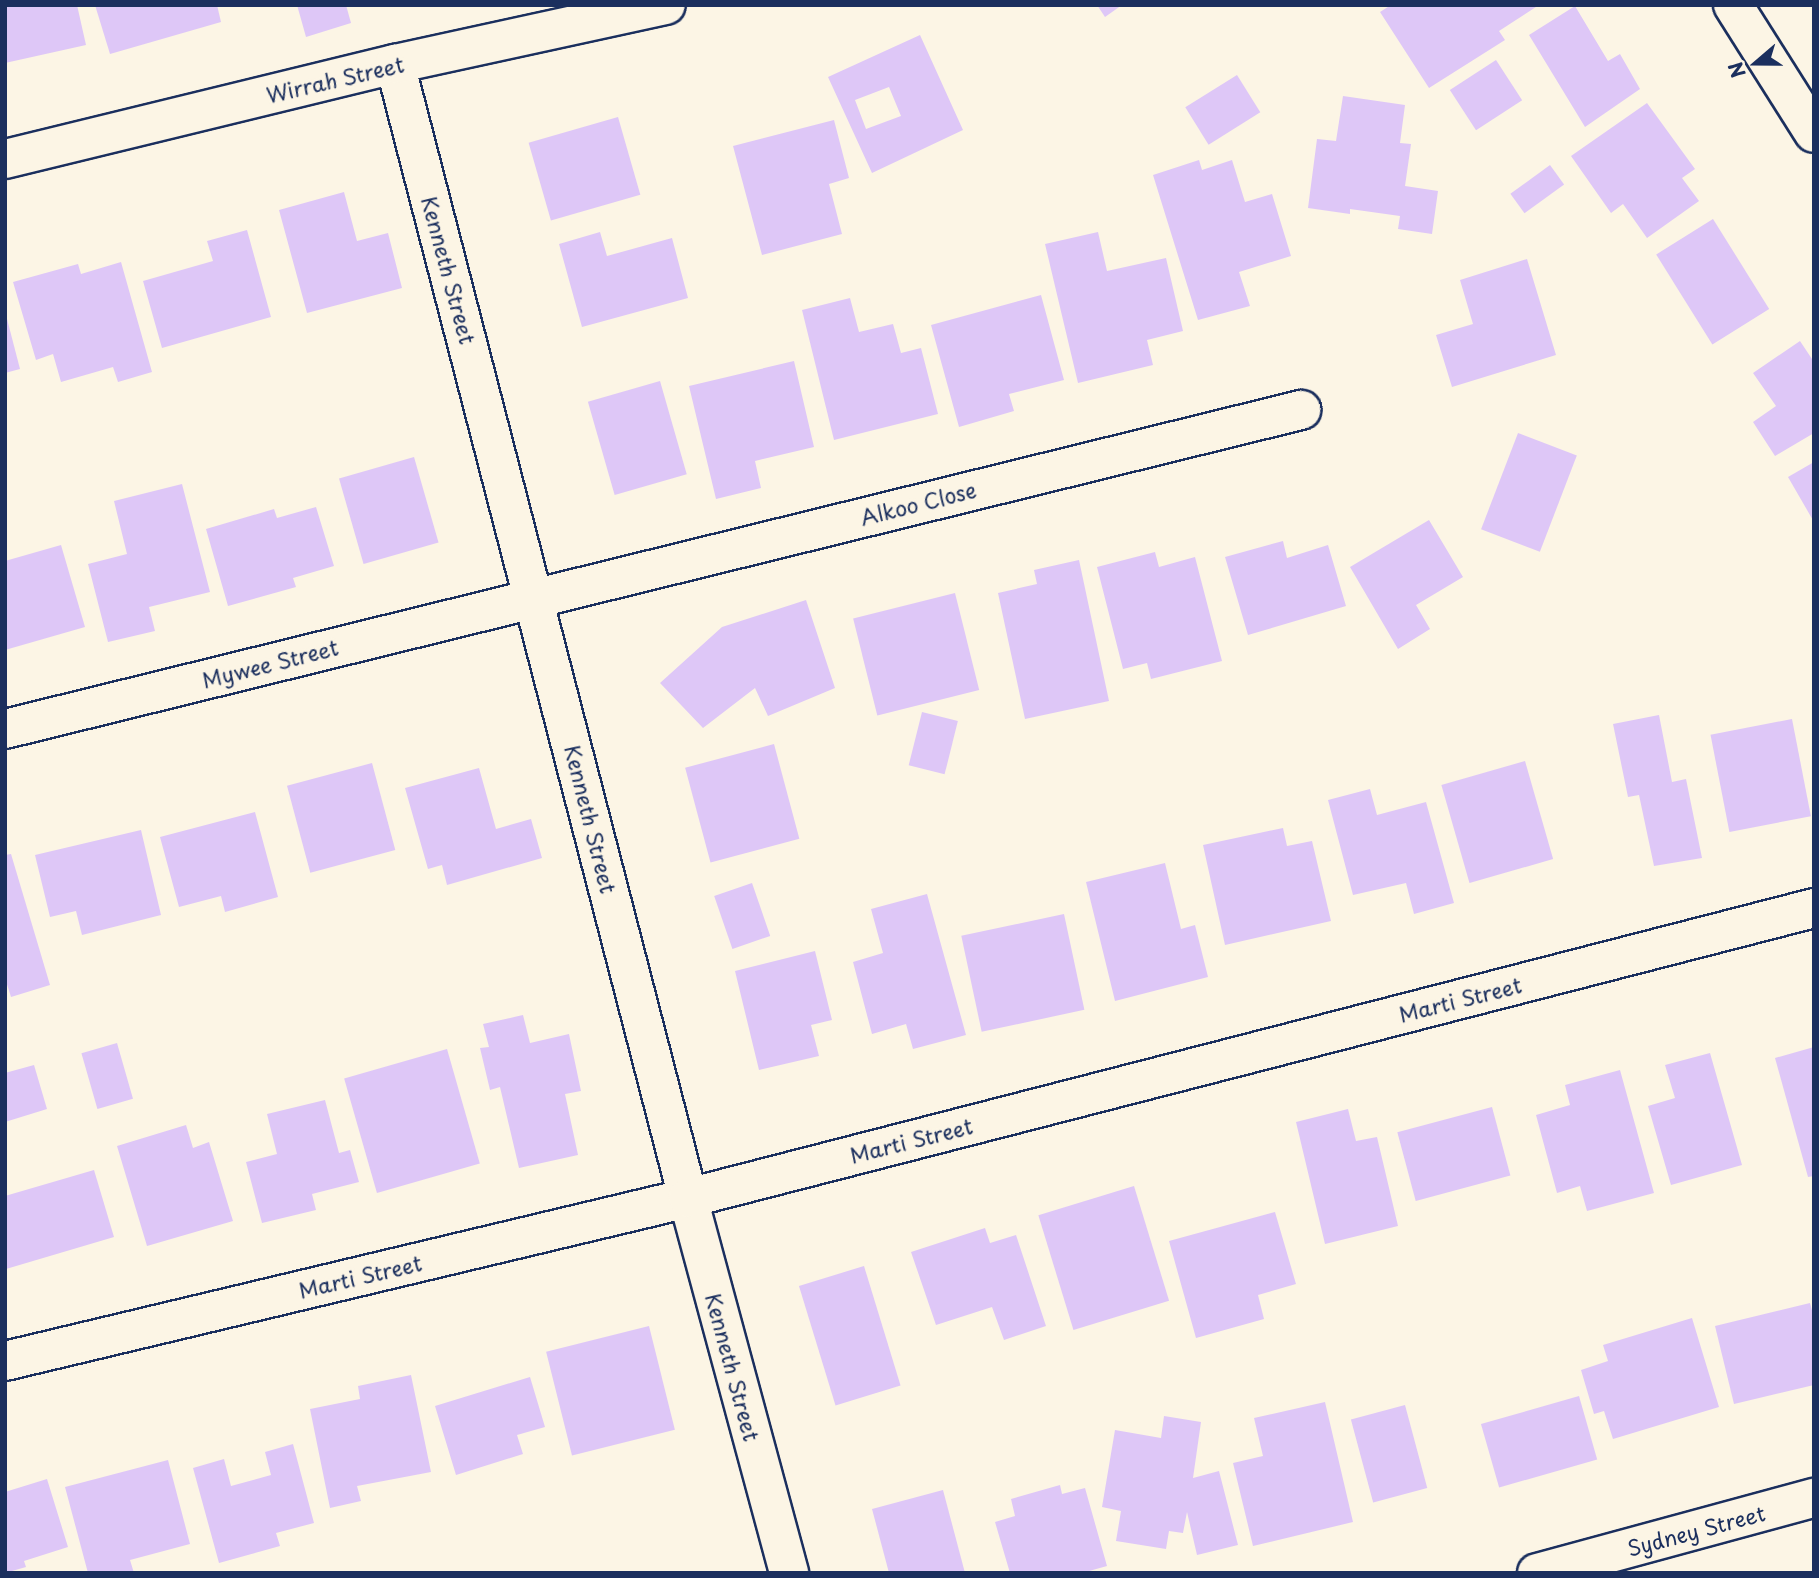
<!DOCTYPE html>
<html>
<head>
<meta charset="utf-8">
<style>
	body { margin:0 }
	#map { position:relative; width:1819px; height:1578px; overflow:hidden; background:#fcf5e5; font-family:"Playpen Sans",sans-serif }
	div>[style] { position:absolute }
	.building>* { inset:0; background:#dec7f7; transform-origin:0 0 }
	.roads { filter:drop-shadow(2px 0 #1b2f5e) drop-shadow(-2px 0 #1b2f5e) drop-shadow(0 2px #1b2f5e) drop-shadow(0 -2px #1b2f5e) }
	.minor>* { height:38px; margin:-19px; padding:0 19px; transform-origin:19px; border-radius:19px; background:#fcf5e5 }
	span { translate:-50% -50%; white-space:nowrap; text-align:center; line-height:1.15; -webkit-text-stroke:6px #fcf5e5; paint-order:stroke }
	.street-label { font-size:21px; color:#1b2f5e }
	.frame { position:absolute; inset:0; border:7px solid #1b2f5e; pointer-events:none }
	.north { position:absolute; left:1721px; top:28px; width:70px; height:70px; -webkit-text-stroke:5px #fcf5e5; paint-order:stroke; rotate:250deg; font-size:19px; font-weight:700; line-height:28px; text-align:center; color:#1b2f5e }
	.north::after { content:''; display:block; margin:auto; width:24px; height:32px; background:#1b2f5e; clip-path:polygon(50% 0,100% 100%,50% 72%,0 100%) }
</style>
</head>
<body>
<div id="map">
	<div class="building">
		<i style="clip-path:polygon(5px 5px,77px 5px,86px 45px,5px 63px)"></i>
		<i style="clip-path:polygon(95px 5px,217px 5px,221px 22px,110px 54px)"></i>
		<i style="clip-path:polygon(297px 5px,346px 5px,351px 23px,306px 37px)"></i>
		<i style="clip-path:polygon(1097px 5px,1122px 5px,1105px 17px)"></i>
		<i style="clip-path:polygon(1391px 5px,1539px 5px,1499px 31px,1505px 40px,1429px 88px,1380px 12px)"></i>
		<i style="clip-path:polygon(1575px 6px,1608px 61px,1620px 54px,1640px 89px,1585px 127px,1529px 35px)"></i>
		<i style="clip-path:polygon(evenodd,920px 35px,963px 130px,872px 173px,828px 77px,920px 35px,889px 87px,901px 116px,866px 129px,855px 100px,889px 87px)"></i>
		<i style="left:1496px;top:60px;width:48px;height:55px;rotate:57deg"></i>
		<i style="left:1237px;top:75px;width:44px;height:61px;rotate:58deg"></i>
		<i style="clip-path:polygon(1343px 96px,1405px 105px,1400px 143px,1411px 144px,1405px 186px,1438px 191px,1432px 234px,1398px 229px,1400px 216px,1350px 209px,1350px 214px,1308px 208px,1317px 139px,1336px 141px)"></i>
		<i style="clip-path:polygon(1647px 103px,1695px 169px,1682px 178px,1699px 201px,1647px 238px,1623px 204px,1611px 213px,1571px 156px)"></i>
		<i style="left:618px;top:117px;width:81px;height:93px;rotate:74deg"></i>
		<i style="clip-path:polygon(834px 120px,849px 178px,829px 184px,842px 234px,762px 255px,733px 146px)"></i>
		<i style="clip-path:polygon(1199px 160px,1202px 170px,1232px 160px,1245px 202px,1272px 194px,1291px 256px,1239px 272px,1250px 306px,1198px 320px,1153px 175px)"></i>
		<i style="left:1550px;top:165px;width:24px;height:49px;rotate:54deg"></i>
		<i style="clip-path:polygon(344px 192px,357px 241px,388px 233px,402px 288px,307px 313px,279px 210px)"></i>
		<i style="left:1713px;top:219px;width:106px;height:67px;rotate:58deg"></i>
		<i style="clip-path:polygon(247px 230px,271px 317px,162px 348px,143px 281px,213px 261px,207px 241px)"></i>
		<i style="clip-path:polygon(600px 232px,607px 256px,672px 238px,688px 298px,582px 327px,559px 244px)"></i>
		<i style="clip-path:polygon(1098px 232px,1107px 271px,1166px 258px,1183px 331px,1147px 340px,1153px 365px,1078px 383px,1045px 244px)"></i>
		<i style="clip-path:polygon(1527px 259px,1556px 355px,1452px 387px,1436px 335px,1473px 324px,1460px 280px)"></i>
		<i style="clip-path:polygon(121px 262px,152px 372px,118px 382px,113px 367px,61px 382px,53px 354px,36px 360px,13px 282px,78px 264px,81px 274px)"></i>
		<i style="clip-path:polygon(1041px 295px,1064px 380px,1009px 394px,1014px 411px,959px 427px,931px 325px)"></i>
		<i style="clip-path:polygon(850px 298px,859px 332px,893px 324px,901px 353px,921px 348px,938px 414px,834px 440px,802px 310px)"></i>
		<i style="clip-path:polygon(6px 315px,20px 369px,5px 373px,5px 316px)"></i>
		<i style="clip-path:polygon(1800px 341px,1814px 362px,1814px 433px,1775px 456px,1753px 422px,1776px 406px,1753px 373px)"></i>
		<i style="clip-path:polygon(794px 361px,814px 447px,755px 461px,761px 488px,716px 499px,689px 386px)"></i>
		<i style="left:660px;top:381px;width:97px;height:75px;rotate:74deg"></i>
		<i style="left:1518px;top:433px;width:63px;height:103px;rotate:21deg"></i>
		<i style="left:414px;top:457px;width:89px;height:78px;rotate:74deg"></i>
		<i style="clip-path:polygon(1814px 462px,1814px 522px,1788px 477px)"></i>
		<i style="clip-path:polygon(182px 484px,210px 592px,149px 607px,155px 631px,108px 642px,88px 564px,127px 554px,114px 501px)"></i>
		<i style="clip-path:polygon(316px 507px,334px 566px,293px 578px,296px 587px,228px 606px,206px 529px,274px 509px,277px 518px)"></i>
		<i style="clip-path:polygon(1429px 520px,1463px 577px,1416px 605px,1430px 629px,1398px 649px,1350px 567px)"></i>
		<i style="clip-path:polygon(1283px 541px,1287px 558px,1328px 545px,1346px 606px,1248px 635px,1225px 557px)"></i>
		<i style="clip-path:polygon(61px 545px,85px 627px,5px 650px,5px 561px)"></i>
		<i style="clip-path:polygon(1155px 552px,1159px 567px,1195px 557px,1222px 661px,1151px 679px,1147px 663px,1123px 669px,1097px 567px)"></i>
		<i style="clip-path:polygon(1079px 560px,1109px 701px,1025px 719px,998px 593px,1037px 584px,1034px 570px)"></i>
		<i style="left:955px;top:593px;width:100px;height:105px;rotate:76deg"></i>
		<i style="clip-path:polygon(806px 600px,835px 688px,768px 716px,755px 688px,703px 728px,660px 683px,722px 627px)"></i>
		<i style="left:922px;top:712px;width:37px;height:55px;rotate:14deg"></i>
		<i style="clip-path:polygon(1659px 715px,1672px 782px,1686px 779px,1702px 858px,1654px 866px,1639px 795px,1628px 797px,1613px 724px)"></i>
		<i style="left:1792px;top:719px;width:99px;height:83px;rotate:79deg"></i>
		<i style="left:774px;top:744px;width:98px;height:92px;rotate:75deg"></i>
		<i style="left:1525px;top:761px;width:102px;height:87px;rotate:74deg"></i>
		<i style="left:372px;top:763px;width:90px;height:88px;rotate:75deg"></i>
		<i style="clip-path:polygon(479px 768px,496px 829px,531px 819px,542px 858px,447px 885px,442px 865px,428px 869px,405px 788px)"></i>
		<i style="clip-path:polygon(1370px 789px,1377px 815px,1426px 802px,1454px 903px,1414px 914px,1406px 883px,1353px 895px,1328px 800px)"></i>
		<i style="clip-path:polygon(255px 812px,278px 897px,225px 912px,221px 896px,179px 907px,160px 837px)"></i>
		<i style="clip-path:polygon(1283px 828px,1287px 846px,1312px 841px,1331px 921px,1225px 945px,1203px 845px)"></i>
		<i style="clip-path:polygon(141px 830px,161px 915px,82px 935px,76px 911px,50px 917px,35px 855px)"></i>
		<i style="clip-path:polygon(11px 854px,50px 985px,11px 997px,5px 978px,5px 855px)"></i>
		<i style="clip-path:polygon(1165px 863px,1181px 929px,1195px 925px,1208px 977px,1115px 1001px,1086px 882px)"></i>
		<i style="left:752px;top:883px;width:56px;height:40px;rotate:71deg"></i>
		<i style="clip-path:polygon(927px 894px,966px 1035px,913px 1049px,906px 1024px,872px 1034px,853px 962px,883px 953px,871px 909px)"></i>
		<i style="left:1064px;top:914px;width:98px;height:105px;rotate:78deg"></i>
		<i style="clip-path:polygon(815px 951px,832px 1020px,811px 1025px,819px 1056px,759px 1070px,735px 971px)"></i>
		<i style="clip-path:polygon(523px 1015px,530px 1043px,569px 1034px,581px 1091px,565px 1094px,578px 1155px,519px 1168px,500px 1087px,490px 1090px,480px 1048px,489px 1047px,483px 1024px)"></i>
		<i style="left:117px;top:1043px;width:58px;height:37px;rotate:74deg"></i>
		<i style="clip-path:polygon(1814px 1047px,1814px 1176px,1808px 1177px,1775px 1058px)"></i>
		<i style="left:447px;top:1049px;width:119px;height:107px;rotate:74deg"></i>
		<i style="clip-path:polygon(1710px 1053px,1742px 1165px,1671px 1185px,1648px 1106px,1675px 1098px,1665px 1065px)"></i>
		<i style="clip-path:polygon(34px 1065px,47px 1109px,5px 1122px,5px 1073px)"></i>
		<i style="clip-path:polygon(1620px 1070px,1654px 1193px,1587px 1211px,1580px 1186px,1557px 1193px,1536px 1115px,1570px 1105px,1565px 1085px)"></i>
		<i style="clip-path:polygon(325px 1100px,339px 1153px,350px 1150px,359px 1182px,312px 1194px,316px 1210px,262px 1223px,246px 1162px,277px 1154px,267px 1114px)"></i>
		<i style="left:1492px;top:1107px;width:71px;height:98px;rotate:75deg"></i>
		<i style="clip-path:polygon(1348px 1109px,1356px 1141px,1377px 1137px,1398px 1226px,1325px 1244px,1296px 1122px)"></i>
		<i style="clip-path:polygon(186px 1125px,193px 1148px,209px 1142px,233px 1221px,147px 1246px,117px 1146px)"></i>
		<i style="clip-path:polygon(94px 1170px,114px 1237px,6px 1269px,5px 1196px)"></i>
		<i style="left:1134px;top:1186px;width:120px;height:100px;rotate:73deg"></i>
		<i style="clip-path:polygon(1275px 1212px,1296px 1284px,1258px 1295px,1264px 1319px,1196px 1338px,1169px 1241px)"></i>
		<i style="clip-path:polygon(985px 1228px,990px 1243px,1016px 1235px,1046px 1326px,1004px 1340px,992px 1307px,936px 1325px,911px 1252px)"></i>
		<i style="left:864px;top:1266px;width:125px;height:68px;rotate:73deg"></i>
		<i style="clip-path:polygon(1810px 1303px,1814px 1318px,1814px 1385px,1734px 1404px,1715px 1326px)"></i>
		<i style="clip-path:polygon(1692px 1318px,1719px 1407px,1613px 1439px,1604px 1411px,1594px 1414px,1581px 1370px,1608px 1361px,1603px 1345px)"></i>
		<i style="left:649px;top:1326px;width:107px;height:106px;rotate:76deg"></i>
		<i style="clip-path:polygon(411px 1375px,431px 1472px,357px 1486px,361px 1501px,330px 1508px,310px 1409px,360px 1399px,358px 1386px)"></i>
		<i style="clip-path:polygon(530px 1377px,545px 1427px,517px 1435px,523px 1454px,456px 1475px,435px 1406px)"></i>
		<i style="left:1579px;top:1396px;width:66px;height:102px;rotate:74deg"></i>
		<i style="clip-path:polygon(1325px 1402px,1353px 1522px,1253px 1546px,1233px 1463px,1263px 1456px,1254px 1418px)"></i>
		<i style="left:1405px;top:1405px;width:86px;height:56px;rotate:75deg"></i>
		<i style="clip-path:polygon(1164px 1416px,1201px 1422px,1193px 1478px,1219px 1471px,1238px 1545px,1197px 1555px,1187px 1512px,1183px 1533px,1169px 1531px,1166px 1549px,1116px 1541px,1121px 1511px,1102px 1507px,1115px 1430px,1161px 1438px)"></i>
		<i style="clip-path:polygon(293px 1444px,314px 1523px,276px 1533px,280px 1546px,219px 1563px,193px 1468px,224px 1459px,231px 1486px,271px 1475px,265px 1452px)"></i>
		<i style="clip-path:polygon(168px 1460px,190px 1544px,130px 1560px,134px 1573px,88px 1573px,65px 1487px)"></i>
		<i style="clip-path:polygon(47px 1479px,68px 1547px,24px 1561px,26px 1567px,5px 1573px,5px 1492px)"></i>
		<i style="clip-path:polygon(1060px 1485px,1062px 1494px,1085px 1488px,1107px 1566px,1082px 1573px,1010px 1573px,995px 1522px,1015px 1516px,1011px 1499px)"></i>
		<i style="clip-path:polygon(943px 1490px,965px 1573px,889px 1573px,872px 1509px)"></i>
	</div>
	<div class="roads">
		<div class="minor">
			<i style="left:1733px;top:5px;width:151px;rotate:57.7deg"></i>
			<i style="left:395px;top:64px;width:1171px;rotate:75.51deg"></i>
			<i style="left:688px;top:1198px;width:388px;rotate:74.9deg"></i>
			<i style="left:5px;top:159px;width:401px;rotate:-13.7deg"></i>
			<i style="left:395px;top:64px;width:277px;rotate:-12.3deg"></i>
			<i style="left:5px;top:729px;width:1335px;rotate:-13.83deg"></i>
			<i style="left:5px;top:1361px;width:702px;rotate:-13.42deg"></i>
			<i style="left:688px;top:1198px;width:1163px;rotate:-14.44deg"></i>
			<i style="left:1537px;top:1573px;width:287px;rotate:-15.2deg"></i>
		</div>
	</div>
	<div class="street-label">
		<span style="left:335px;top:79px;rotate:-13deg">Wirrah Street</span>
		<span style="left:449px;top:270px;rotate:75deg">Kenneth Street</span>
		<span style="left:918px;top:503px;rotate:-14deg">Alkoo Close</span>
		<span style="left:270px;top:663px;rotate:-14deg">Mywee Street</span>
		<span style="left:591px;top:819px;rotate:76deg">Kenneth Street</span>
		<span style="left:1460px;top:999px;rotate:-14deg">Marti Street</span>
		<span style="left:911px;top:1140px;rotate:-14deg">Marti Street</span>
		<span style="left:360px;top:1276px;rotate:-13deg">Marti Street</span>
		<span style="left:733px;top:1367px;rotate:75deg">Kenneth Street</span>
		<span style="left:1696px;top:1530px;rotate:-15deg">Sydney Street</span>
	</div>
	<div class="frame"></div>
	<div class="north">N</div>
</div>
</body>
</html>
